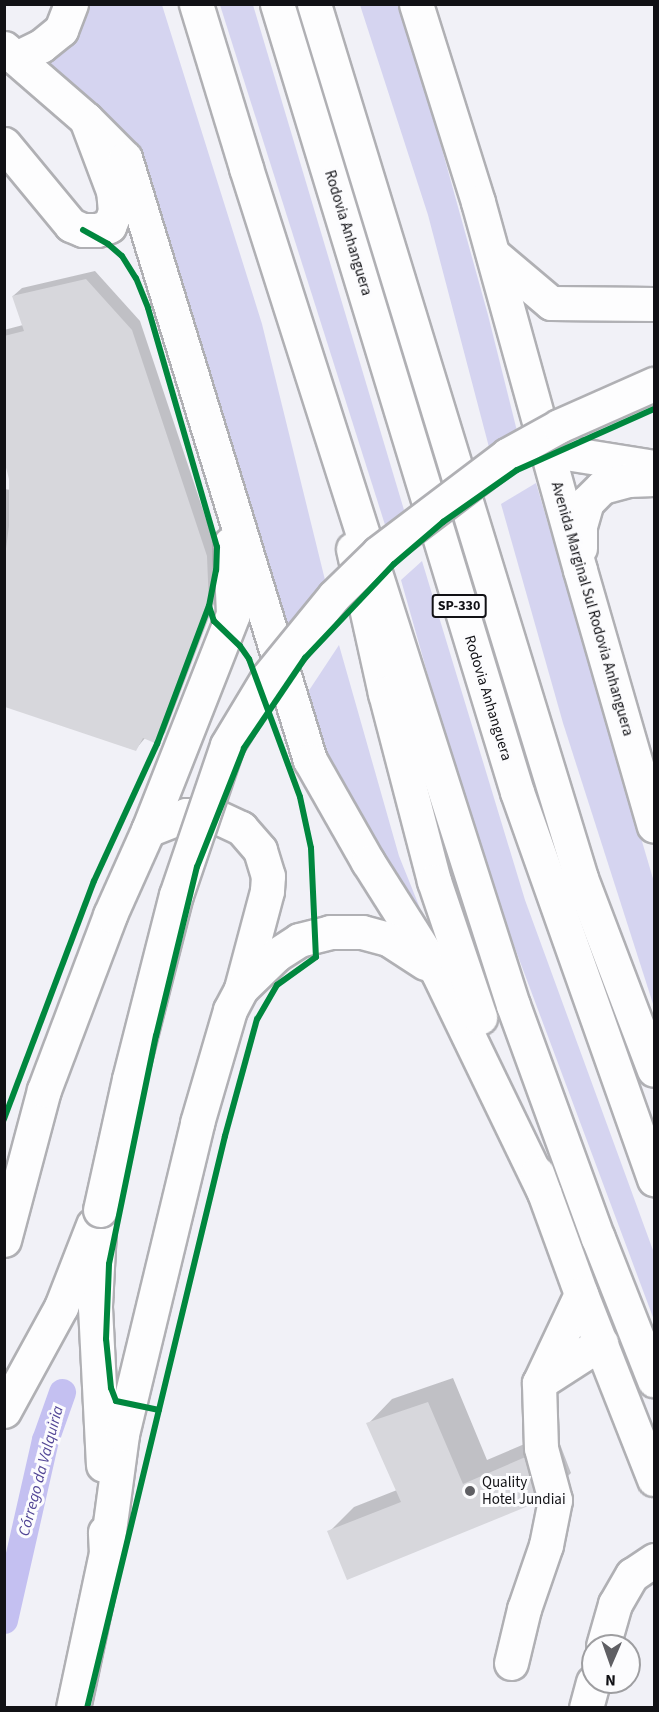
<!DOCTYPE html>
<html>
<head>
<meta charset="utf-8">
<style>
	body { margin:0 }
	#map { position:relative; width:659px; height:1712px; overflow:hidden; background:#f1f1f7; font-family:"Source Sans 3",sans-serif }
	div>[style] { position:absolute }
	.green>* { inset:0; background:#d5d4f0 }
	.shadow>* { inset:0; background:#0003 }
	.canal>* { height:27px; margin:-13.5px; padding:0 13.5px; transform-origin:13.5px; border-radius:13.5px; background:#c4c0f1 }
	.building>* { inset:0; background:#d7d7dc }
	.roads { filter:drop-shadow(2px 0 #b0b0b4) drop-shadow(-2px 0 #b0b0b4) drop-shadow(0 2px #b0b0b4) drop-shadow(0 -2px #b0b0b4) }
	.minor>* { height:33px; margin:-16.5px; padding:0 16.5px; transform-origin:16.5px; border-radius:16.5px; background:#fdfdfe }
	.major>* { height:33px; margin:-16.5px; padding:0 16.5px; transform-origin:16.5px; border-radius:16.5px; background:#fdfdfe }
	.highway>* { height:33px; margin:-16.5px; padding:0 16.5px; transform-origin:16.5px; border-radius:16.5px; background:#fdfdfe }
	.bridges { filter:drop-shadow(2px 0 #b0b0b4) drop-shadow(-2px 0 #b0b0b4) drop-shadow(0 2px #b0b0b4) drop-shadow(0 -2px #b0b0b4) }
	.major-bridge>* { height:33px; margin:-16.5px; padding:0 16.5px; transform-origin:16.5px; border-radius:16.5px; background:#fdfdfe }
	.cycleway>* { height:6px; margin:-3px; padding:0 3px; transform-origin:3px; border-radius:3px; background:#00873e }
	.dots>* { width:16px; height:16px; translate:-50% -50%; box-sizing:border-box; border:3px solid #fcfcfe; border-radius:50% }
	span { translate:-50% -50%; white-space:nowrap; text-align:center; line-height:1.15; -webkit-text-stroke:6px #fcfcfe; paint-order:stroke }
	.shield-label span { padding:2px 4px; background:#fcfcfe; border:2px solid; border-radius:4px; -webkit-text-stroke-width:0 }
	.shield-label { font-size:14px; color:#111115; font-weight:700 }
	.street-label { font-size:15px; color:#111115 }
	.poi-label { font-size:15px; color:#111115 }
	.left { translate:0 -50%; text-align:left }
	.water-label { font-size:16px; color:#524696; font-style:italic }
	.frame { position:absolute; inset:0; border:6px solid #111115; pointer-events:none }
	.north { position:absolute; left:581px; top:1634px; width:60px; height:60px; box-sizing:border-box; background:#fcfcfe; border:2px solid #9e9ea1; border-radius:50%; rotate:182deg; font-size:16px; font-weight:700; line-height:24px; text-align:center; color:#111115 }
	.north::after { content:''; display:block; margin:auto; width:21px; height:27px; background:#5f5f64; clip-path:polygon(50% 0,100% 100%,50% 72%,0 100%) }
</style>
</head>
<body>
<div id="map">
	<div class="green">
		<i style="clip-path:polygon(82px 5px,162px 5px,262px 324px,326px 584px,289px 630px,132px 160px,39px 65px,58px 54px,74px 34px)"></i>
		<i style="clip-path:polygon(220px 5px,253px 5px,404px 510px,386px 528px)"></i>
		<i style="clip-path:polygon(360px 5px,402px 5px,488px 315px,518px 435px,490px 451px,428px 215px)"></i>
		<i style="clip-path:polygon(536px 483px,654px 882px,654px 1007px,563px 723px,501px 504px)"></i>
		<i style="clip-path:polygon(422px 561px,525px 900px,654px 1253px,654px 1320px,503px 916px,451px 757px,401px 580px)"></i>
		<i style="clip-path:polygon(339px 645px,399px 856px,438px 953px,325px 766px,302px 701px)"></i>
	</div>
	<div class="shadow">
		<i style="clip-path:polygon(95px 271px,140px 321px,215px 546px,217px 596px,165px 733px,157px 742px,146px 737px,135px 750px,4px 705px,4px 489px,11px 490px,11px 478px,4px 461px,4px 330px,23px 325px,13px 296px,22px 288px)"></i>
		<i style="clip-path:polygon(453px 1378px,487px 1460px,555px 1431px,571px 1473px,547px 1497px,329px 1532px,354px 1507px,397px 1490px,368px 1424px,392px 1399px)"></i>
	</div>
	<div class="canal">
		<i style="left:4px;top:1620px;width:185px;rotate:-77.2deg"></i>
		<i style="left:45px;top:1440px;width:51px;rotate:-70.5deg"></i>
	</div>
	<div class="building">
		<i style="clip-path:polygon(86px 279px,132px 330px,207px 556px,209px 606px,157px 744px,143px 738px,136px 751px,5px 707px,5px 556px,9px 526px,9px 479px,4px 460px,4px 336px,24px 331px,12px 296px)"></i>
		<i style="clip-path:polygon(428px 1402px,463px 1484px,530px 1455px,548px 1498px,347px 1580px,327px 1531px,401px 1502px,366px 1423px)"></i>
	</div>
	<div class="roads">
		<div class="minor">
			<i style="left:4px;top:144px;width:105px;rotate:50.4deg"></i>
			<i style="left:71px;top:225px;width:13px;rotate:23deg"></i>
			<i style="left:83px;top:230px;width:14px"></i>
			<i style="left:97px;top:230px;width:13px;rotate:-18deg"></i>
			<i style="left:109px;top:226px;width:15px;rotate:-67deg"></i>
			<i style="left:115px;top:212px;width:21px;rotate:-95deg"></i>
			<i style="left:113px;top:191px;width:77px;rotate:-110.6deg"></i>
			<i style="left:539px;top:1383px;width:74px;rotate:-32.8deg"></i>
			<i style="left:603px;top:1646px;width:44px;rotate:-74.1deg"></i>
			<i style="left:615px;top:1604px;width:34px;rotate:-60deg"></i>
			<i style="left:632px;top:1575px;width:27px;rotate:-34deg"></i>
			<i style="left:511px;top:1663px;width:56px;rotate:-76.5deg"></i>
			<i style="left:524px;top:1609px;width:68px;rotate:-71deg"></i>
			<i style="left:546px;top:1545px;width:46px;rotate:-78.7deg"></i>
			<i style="left:555px;top:1500px;width:54px;rotate:-105.1deg"></i>
			<i style="left:541px;top:1448px;width:65px;rotate:-91.8deg"></i>
			<i style="left:539px;top:1383px;width:98px;rotate:-64.7deg"></i>
			<i style="left:586px;top:1708px;width:27px;rotate:-75deg"></i>
		</div>
		<div class="major">
			<i style="left:4px;top:48px;width:108px;rotate:40.9deg"></i>
			<i style="left:86px;top:119px;width:55px;rotate:45deg"></i>
			<i style="left:125px;top:158px;width:630px;rotate:72.92deg"></i>
			<i style="left:310px;top:760px;width:117px;rotate:60.4deg"></i>
			<i style="left:368px;top:862px;width:129px;rotate:57.7deg"></i>
			<i style="left:437px;top:971px;width:246px;rotate:64.2deg"></i>
			<i style="left:16px;top:58px;width:28px;rotate:-26deg"></i>
			<i style="left:41px;top:46px;width:26px;rotate:-39deg"></i>
			<i style="left:61px;top:30px;width:28px;rotate:-69deg"></i>
			<i style="left:493px;top:254px;width:76px;rotate:40.2deg"></i>
			<i style="left:551px;top:303px;width:103px;rotate:0.6deg"></i>
			<i style="left:547px;top:450px;width:108px;rotate:9deg"></i>
			<i style="left:353px;top:549px;width:148px;rotate:77.5deg"></i>
			<i style="left:385px;top:693px;width:194px;rotate:75.4deg"></i>
			<i style="left:434px;top:881px;width:144px;rotate:71.3deg"></i>
			<i style="left:148px;top:830px;width:41px;rotate:-21.5deg"></i>
			<i style="left:186px;top:815px;width:29px;rotate:2deg"></i>
			<i style="left:215px;top:816px;width:29px;rotate:25deg"></i>
			<i style="left:241px;top:828px;width:29px;rotate:49deg"></i>
			<i style="left:260px;top:850px;width:27px;rotate:73deg"></i>
			<i style="left:268px;top:876px;width:15px;rotate:94deg"></i>
			<i style="left:267px;top:891px;width:101px;rotate:104.9deg"></i>
			<i style="left:537px;top:1173px;width:129px;rotate:70deg"></i>
			<i style="left:581px;top:1294px;width:199px;rotate:68.5deg"></i>
			<i style="left:100px;top:1210px;width:97px;rotate:93deg"></i>
			<i style="left:95px;top:1307px;width:158px;rotate:87.1deg"></i>
			<i style="left:4px;top:1240px;width:155px;rotate:-75.1deg"></i>
			<i style="left:44px;top:1090px;width:187px;rotate:-69.3deg"></i>
			<i style="left:110px;top:915px;width:93px;rotate:-65.9deg"></i>
			<i style="left:148px;top:830px;width:232px;rotate:-68.5deg"></i>
			<i style="left:233px;top:614px;width:70px;rotate:-92.5deg"></i>
			<i style="left:4px;top:1411px;width:119px;rotate:-61.3deg"></i>
			<i style="left:61px;top:1307px;width:88px;rotate:-68.7deg"></i>
			<i style="left:106px;top:1553px;width:120px;rotate:-82.3deg"></i>
			<i style="left:122px;top:1434px;width:320px;rotate:-76.4deg"></i>
			<i style="left:197px;top:1123px;width:118px;rotate:-73.7deg"></i>
			<i style="left:230px;top:1010px;width:24px;rotate:-62deg"></i>
			<i style="left:241px;top:989px;width:49px;rotate:-44.2deg"></i>
			<i style="left:276px;top:955px;width:27px;rotate:-33deg"></i>
			<i style="left:299px;top:940px;width:32px;rotate:-14deg"></i>
			<i style="left:330px;top:932px;width:32px"></i>
			<i style="left:362px;top:932px;width:27px;rotate:15deg"></i>
			<i style="left:388px;top:939px;width:44px;rotate:33deg"></i>
			<i style="left:73px;top:1708px;width:158px;rotate:-78deg"></i>
			<i style="left:106px;top:1553px;width:21px;rotate:-93deg"></i>
		</div>
		<div class="highway">
			<i style="left:196px;top:4px;width:171px;rotate:73deg"></i>
			<i style="left:246px;top:168px;width:879px;rotate:72.31deg"></i>
			<i style="left:513px;top:1005px;width:248px;rotate:70deg"></i>
			<i style="left:598px;top:1238px;width:153px;rotate:68.5deg"></i>
			<i style="left:277px;top:4px;width:824px;rotate:73.06deg"></i>
			<i style="left:517px;top:792px;width:411px;rotate:70.5deg"></i>
			<i style="left:314px;top:4px;width:914px;rotate:73.01deg"></i>
			<i style="left:581px;top:878px;width:205px;rotate:69.2deg"></i>
			<i style="left:416px;top:4px;width:207px;rotate:72.6deg"></i>
			<i style="left:478px;top:202px;width:382px;rotate:74.5deg"></i>
			<i style="left:580px;top:570px;width:266px;rotate:73.9deg"></i>
			<i style="left:580px;top:548px;width:22px;rotate:-90deg"></i>
			<i style="left:580px;top:526px;width:25px;rotate:-74deg"></i>
			<i style="left:587px;top:502px;width:21px;rotate:-45deg"></i>
			<i style="left:602px;top:487px;width:27px;rotate:-15deg"></i>
			<i style="left:628px;top:480px;width:26px;rotate:-2deg"></i>
		</div>
	</div>
	<div class="bridges">
		<div class="major-bridge">
			<i style="left:100px;top:1210px;width:134px;rotate:-77.5deg"></i>
			<i style="left:129px;top:1079px;width:190px;rotate:-75.7deg"></i>
			<i style="left:176px;top:895px;width:158px;rotate:-71.2deg"></i>
			<i style="left:227px;top:745px;width:79px;rotate:-58.9deg"></i>
			<i style="left:268px;top:677px;width:104px;rotate:-50.8deg"></i>
			<i style="left:334px;top:596px;width:62px;rotate:-44.3deg"></i>
			<i style="left:378px;top:553px;width:162px;rotate:-37.2deg"></i>
			<i style="left:507px;top:455px;width:60px;rotate:-29.1deg"></i>
			<i style="left:559px;top:426px;width:104px;rotate:-23.9deg"></i>
		</div>
	</div>
	<div class="cycleway">
		<i style="left:83px;top:230px;width:29px;rotate:29deg"></i>
		<i style="left:108px;top:244px;width:18px;rotate:41deg"></i>
		<i style="left:122px;top:256px;width:26px;rotate:58deg"></i>
		<i style="left:136px;top:278px;width:32px;rotate:68deg"></i>
		<i style="left:148px;top:308px;width:249px;rotate:73.9deg"></i>
		<i style="left:217px;top:547px;width:23px;rotate:92deg"></i>
		<i style="left:216px;top:570px;width:37px;rotate:101deg"></i>
		<i style="left:209px;top:606px;width:16px;rotate:72deg"></i>
		<i style="left:214px;top:621px;width:36px;rotate:44deg"></i>
		<i style="left:240px;top:646px;width:16px;rotate:55deg"></i>
		<i style="left:249px;top:659px;width:147px;rotate:69.7deg"></i>
		<i style="left:300px;top:797px;width:52px;rotate:77.8deg"></i>
		<i style="left:311px;top:848px;width:109px;rotate:87.4deg"></i>
		<i style="left:316px;top:957px;width:48px;rotate:144.3deg"></i>
		<i style="left:277px;top:985px;width:39px;rotate:120deg"></i>
		<i style="left:257px;top:1019px;width:121px;rotate:105.3deg"></i>
		<i style="left:225px;top:1136px;width:588px;rotate:103.56deg"></i>
		<i style="left:4px;top:1119px;width:254px;rotate:-69.3deg"></i>
		<i style="left:94px;top:881px;width:151px;rotate:-65.3deg"></i>
		<i style="left:157px;top:744px;width:147px;rotate:-69.4deg"></i>
		<i style="left:159px;top:1410px;width:44px;rotate:-168.2deg"></i>
		<i style="left:116px;top:1401px;width:14px;rotate:-111deg"></i>
		<i style="left:111px;top:1388px;width:49px;rotate:-95.8deg"></i>
		<i style="left:106px;top:1339px;width:75px;rotate:-87.7deg"></i>
		<i style="left:109px;top:1264px;width:233px;rotate:-78.4deg"></i>
		<i style="left:156px;top:1036px;width:174px;rotate:-76.4deg"></i>
		<i style="left:197px;top:867px;width:128px;rotate:-68.4deg"></i>
		<i style="left:244px;top:748px;width:109px;rotate:-55.9deg"></i>
		<i style="left:305px;top:658px;width:129px;rotate:-46.6deg"></i>
		<i style="left:394px;top:564px;width:65px;rotate:-40.6deg"></i>
		<i style="left:443px;top:522px;width:90px;rotate:-35.1deg"></i>
		<i style="left:517px;top:470px;width:150px;rotate:-24deg"></i>
	</div>
	<div class="dots">
		<i style="left:470px;top:1491px;background:#5f5f64"></i>
	</div>
	<div class="shield-label">
		<span style="left:459px;top:606px">SP-330</span>
	</div>
	<div class="street-label">
		<span style="left:348px;top:233px;rotate:73deg">Rodovia Anhanguera</span>
		<span style="left:592px;top:609px;rotate:74deg">Avenida Marginal Sul Rodovia Anhanguera</span>
		<span style="left:488px;top:698px;rotate:73deg">Rodovia Anhanguera</span>
	</div>
	<div class="poi-label">
		<span class="left" style="left:482px;top:1491px">Quality<br>Hotel Jundiai</span>
	</div>
	<div class="water-label">
		<span style="left:41px;top:1471px;rotate:-75deg">Córrego da Valquiria</span>
	</div>
	<div class="frame"></div>
	<div class="north">N</div>
</div>
</body>
</html>
